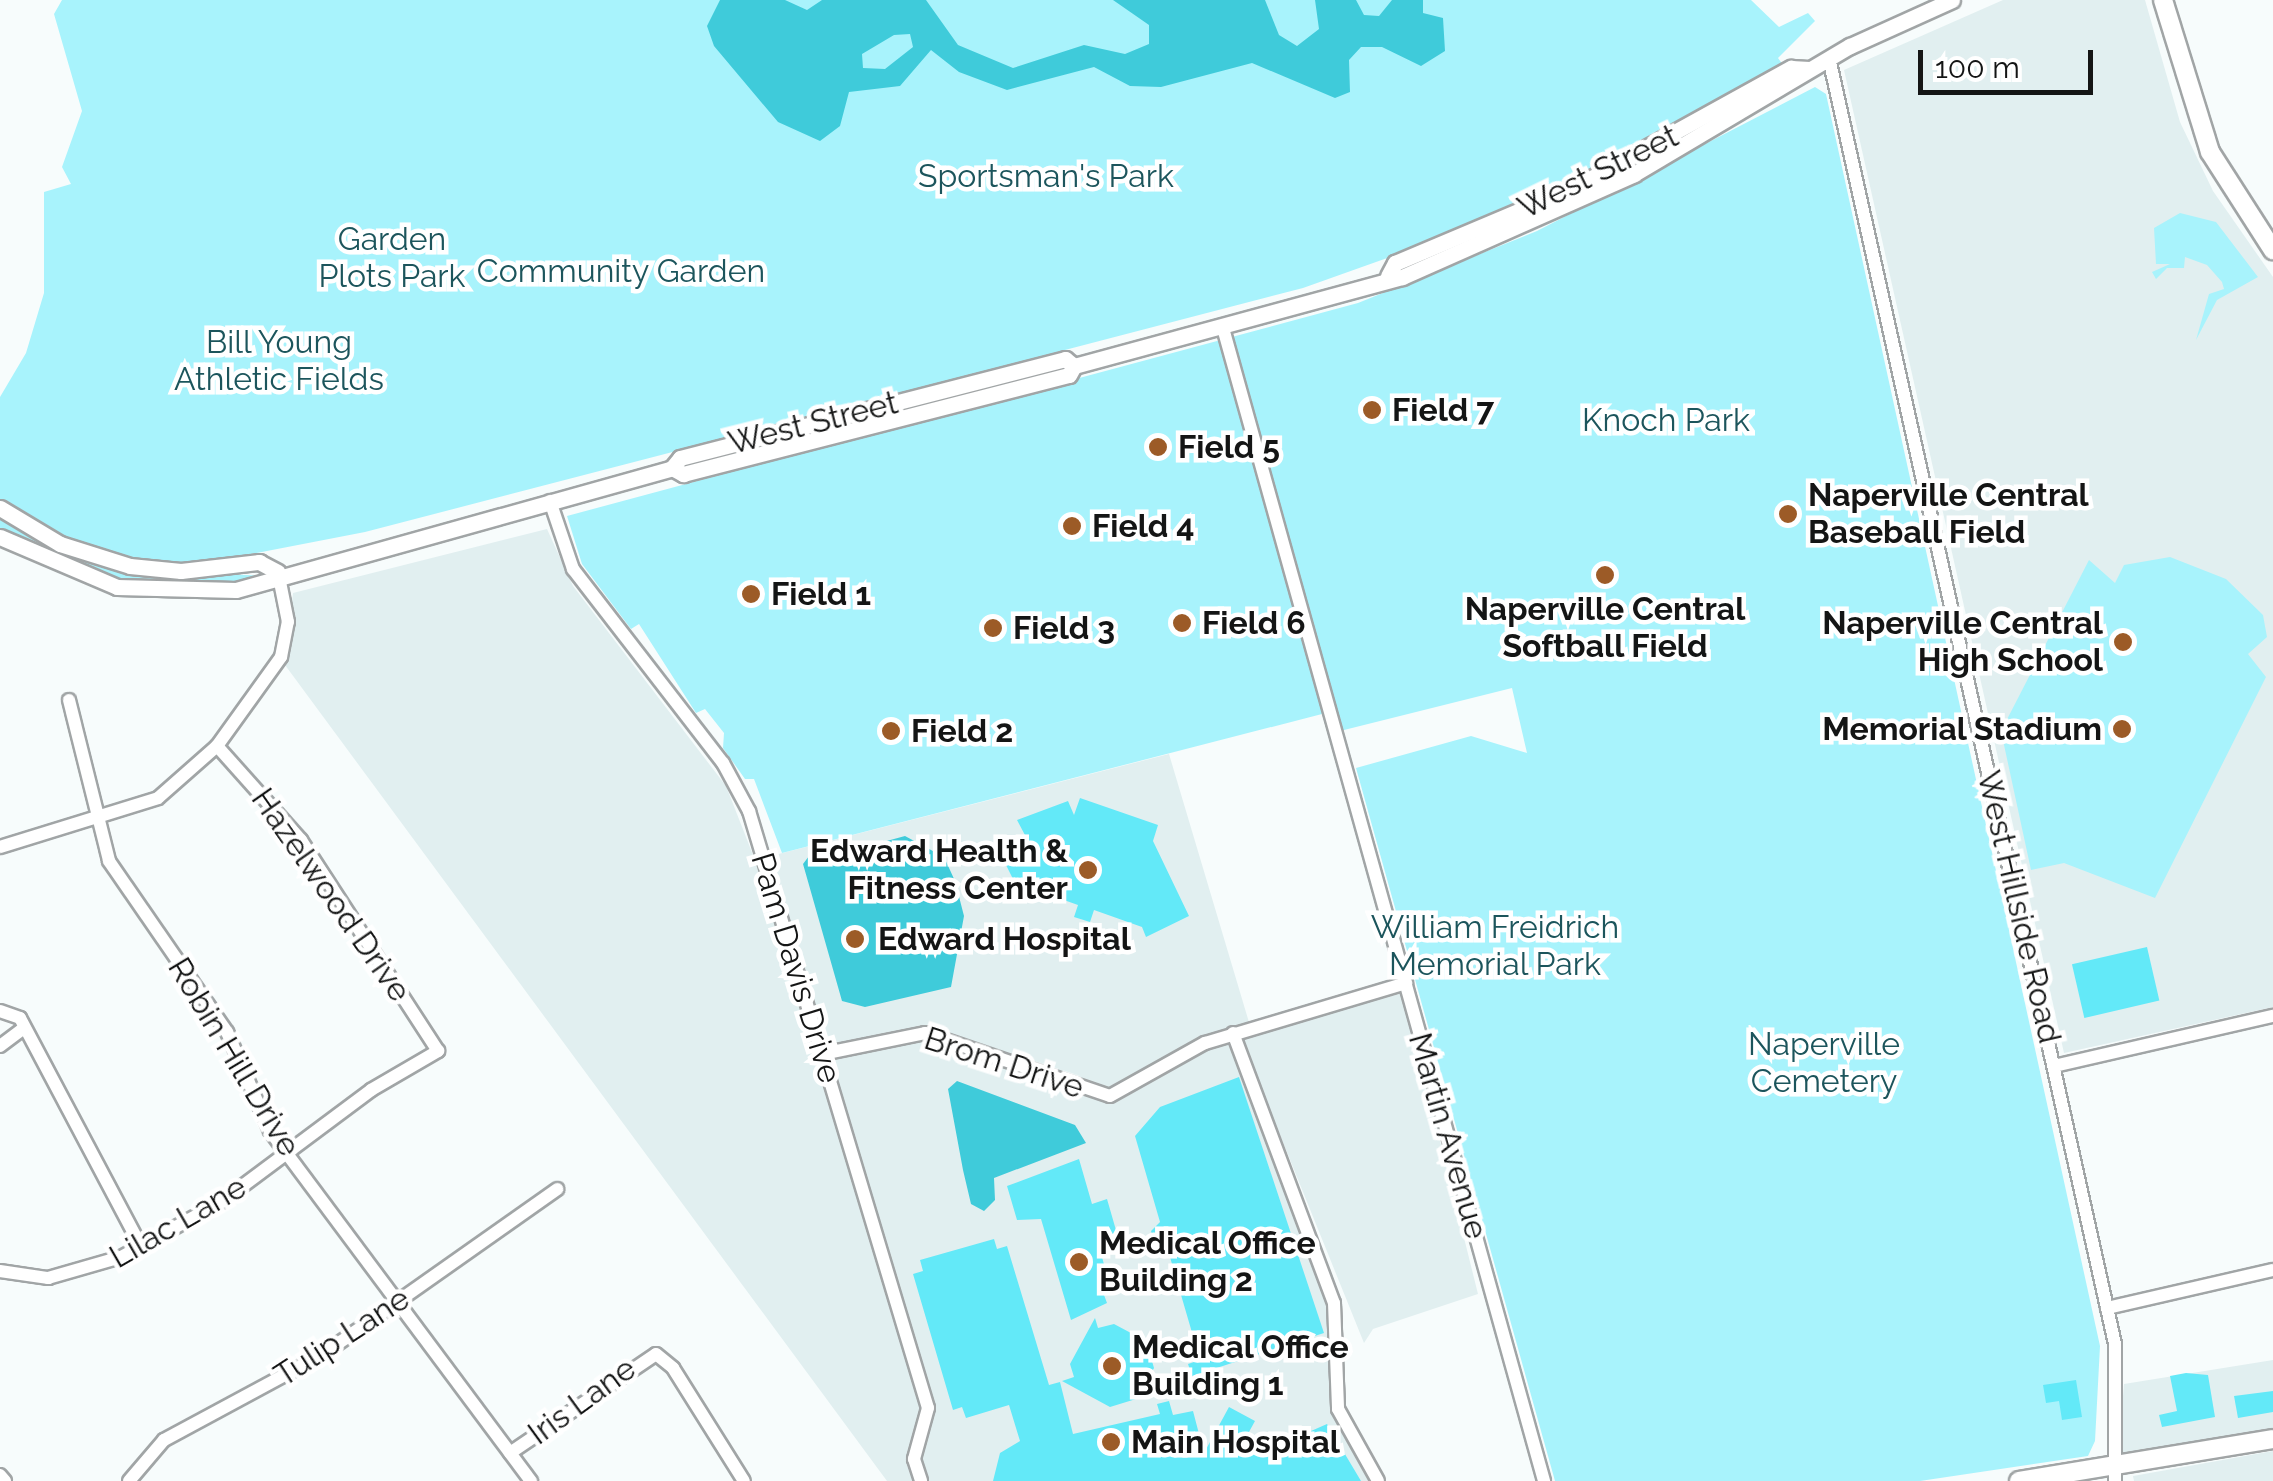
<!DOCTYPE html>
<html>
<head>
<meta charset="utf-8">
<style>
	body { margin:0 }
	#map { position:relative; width:2273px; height:1481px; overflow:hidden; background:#f7fcfc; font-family:Raleway,sans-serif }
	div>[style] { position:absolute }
	.built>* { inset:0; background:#e1eff0 }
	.green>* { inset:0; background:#a8f3fc }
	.water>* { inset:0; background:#3fcbda }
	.building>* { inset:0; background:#63e9f8; transform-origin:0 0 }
	.roads { filter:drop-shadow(2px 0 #a1a5a6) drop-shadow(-2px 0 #a1a5a6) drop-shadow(0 2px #a1a5a6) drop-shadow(0 -2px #a1a5a6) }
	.minor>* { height:12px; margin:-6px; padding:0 6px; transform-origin:6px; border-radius:6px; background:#fff }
	.tertiary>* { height:15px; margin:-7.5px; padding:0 7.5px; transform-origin:7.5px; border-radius:7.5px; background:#fff }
	.secondary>* { height:18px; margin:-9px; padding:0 9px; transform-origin:9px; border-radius:9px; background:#fff }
	.dots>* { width:28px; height:28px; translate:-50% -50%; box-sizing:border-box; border:5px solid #fff; border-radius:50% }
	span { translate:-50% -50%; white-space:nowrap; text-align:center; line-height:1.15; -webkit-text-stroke:9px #fff; paint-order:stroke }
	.street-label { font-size:32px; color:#141515 }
	.park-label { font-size:32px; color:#1c555c }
	.poi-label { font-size:32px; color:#141515; font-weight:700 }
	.left { translate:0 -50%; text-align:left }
	.right { translate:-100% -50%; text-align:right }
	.scale { position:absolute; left:1918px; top:50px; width:175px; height:45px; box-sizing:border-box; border:5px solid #141515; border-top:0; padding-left:12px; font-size:30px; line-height:35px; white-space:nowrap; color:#141515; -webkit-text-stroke:8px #fff; paint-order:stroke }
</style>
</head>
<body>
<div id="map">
	<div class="built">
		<i style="clip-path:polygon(2003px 0,2145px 0,2180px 122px,2213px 191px,2273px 277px,2273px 1007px,2064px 1053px,1844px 70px)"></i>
		<i style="clip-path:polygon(547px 529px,573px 586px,726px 786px,755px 860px,1169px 754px,1251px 1029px,1235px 1034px,1333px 1301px,1334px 1395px,1378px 1481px,887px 1481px,285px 665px,293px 593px)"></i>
		<i style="clip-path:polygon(1403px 993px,1478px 1294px,1373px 1329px,1364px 1343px,1240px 1036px)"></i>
		<i style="clip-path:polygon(2273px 1360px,2273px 1429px,2118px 1458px,2124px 1384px)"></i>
		<i style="clip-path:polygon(2273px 1451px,2273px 1481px,2134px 1481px,2133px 1476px)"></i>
	</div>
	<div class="green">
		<i style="clip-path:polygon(62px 0,1751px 0,1779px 27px,1808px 13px,1815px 21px,1778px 58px,1783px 65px,1668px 132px,1449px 236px,1303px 288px,365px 532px,199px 564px,127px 559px,71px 541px,0 500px,0 397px,26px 353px,44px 293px,44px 192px,71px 184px,62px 167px,82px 111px,54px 14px)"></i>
		<i style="clip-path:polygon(1815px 87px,1826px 94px,2100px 1346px,2095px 1441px,2088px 1456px,1920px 1481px,1555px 1481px,1356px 768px,1471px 736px,1527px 753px,1512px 688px,1328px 734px,1322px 714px,782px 853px,754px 779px,745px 779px,723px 748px,724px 733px,705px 709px,696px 713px,639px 624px,631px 629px,582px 564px,567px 516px,1358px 303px,1537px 231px)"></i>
		<i style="clip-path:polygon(2180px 213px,2216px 222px,2258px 277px,2217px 300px,2196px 340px,2209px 294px,2224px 289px,2222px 282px,2207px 265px,2185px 257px,2184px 268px,2167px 268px,2156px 279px,2152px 272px,2170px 264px,2156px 264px,2154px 228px)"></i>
		<i style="clip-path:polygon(0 517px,109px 568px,268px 576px,198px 588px,114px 579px,34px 550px,0 528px)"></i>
		<i style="clip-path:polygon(2170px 557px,2226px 579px,2263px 615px,2267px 637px,2248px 654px,2266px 677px,2155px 898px,2064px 863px,2031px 870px,2001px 731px,2089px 560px,2115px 583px,2124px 565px)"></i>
	</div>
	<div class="water">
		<i style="clip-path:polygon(evenodd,720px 0,785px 0,807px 10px,822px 0,926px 0,958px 45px,1013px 68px,1084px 45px,1125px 54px,1149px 44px,1149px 25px,1113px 0,1265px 0,1279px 35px,1297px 46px,1319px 29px,1315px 0,1356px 0,1364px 15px,1379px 16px,1392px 0,1423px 0,1423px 13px,1443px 18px,1445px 51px,1421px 66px,1382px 47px,1361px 47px,1349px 60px,1350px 92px,1335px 98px,1252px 63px,1161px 87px,1130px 86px,1094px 67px,1007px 90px,959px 72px,931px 50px,900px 86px,849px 92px,840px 126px,820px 141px,778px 122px,714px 46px,707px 26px,720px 0,894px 35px,910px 34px,913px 47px,885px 69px,863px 68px,862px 54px,894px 35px)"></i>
		<i style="clip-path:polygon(905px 836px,944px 857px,955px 881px,964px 916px,951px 987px,865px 1007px,842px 1001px,803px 864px,812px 852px,824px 858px)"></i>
		<i style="clip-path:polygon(957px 1081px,1075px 1125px,1086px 1143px,994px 1178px,995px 1200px,984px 1211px,971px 1204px,963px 1170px,948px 1089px)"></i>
	</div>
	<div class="building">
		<i style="clip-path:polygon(1080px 798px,1158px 825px,1153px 841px,1189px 916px,1146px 937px,1142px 927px,1094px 910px,1090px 922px,1074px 917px,1078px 905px,1030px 888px,1020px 893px,999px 851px,1026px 837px,1017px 820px,1068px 801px,1074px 815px)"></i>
		<i style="left:2147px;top:947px;width:55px;height:77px;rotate:77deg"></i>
		<i style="clip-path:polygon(1239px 1077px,1324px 1333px,1192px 1376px,1188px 1364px,1200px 1360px,1165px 1240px,1155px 1243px,1151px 1231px,1160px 1222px,1135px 1136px,1160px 1107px)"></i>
		<i style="clip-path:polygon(1079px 1159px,1092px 1204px,1107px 1199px,1120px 1244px,1100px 1250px,1112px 1293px,1104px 1295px,1107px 1303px,1071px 1320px,1041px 1219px,1017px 1220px,1007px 1186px)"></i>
		<i style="clip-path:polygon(994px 1239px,997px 1249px,1007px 1246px,1049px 1385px,1060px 1382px,1073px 1434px,1160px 1414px,1157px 1404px,1169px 1401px,1173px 1415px,1193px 1411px,1204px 1453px,1229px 1407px,1255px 1421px,1238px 1452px,1263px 1452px,1327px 1424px,1361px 1481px,993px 1481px,1000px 1453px,1020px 1441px,1009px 1405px,966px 1418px,962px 1407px,953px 1410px,913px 1274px,923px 1271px,920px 1260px)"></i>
		<i style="clip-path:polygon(1095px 1318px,1098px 1328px,1114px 1324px,1146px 1341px,1154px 1368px,1136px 1399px,1110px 1407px,1062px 1381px,1074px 1377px,1070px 1364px)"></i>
		<i style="clip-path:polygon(2186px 1373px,2208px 1375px,2215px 1417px,2162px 1427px,2159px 1415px,2177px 1411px,2170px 1376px)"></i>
		<i style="clip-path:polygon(2076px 1380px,2082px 1417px,2062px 1420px,2059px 1401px,2046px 1403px,2043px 1385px)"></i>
		<i style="clip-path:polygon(2273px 1391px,2273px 1412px,2238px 1418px,2234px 1396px)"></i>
	</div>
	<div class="roads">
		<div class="minor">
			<i style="left:1829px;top:58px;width:1317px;rotate:77.46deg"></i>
			<i style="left:2115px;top:1344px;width:137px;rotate:90deg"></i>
			<i style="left:1223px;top:328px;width:1197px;rotate:74.44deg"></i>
			<i style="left:550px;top:501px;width:72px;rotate:71.3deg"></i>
			<i style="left:573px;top:569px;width:245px;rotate:52.3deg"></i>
			<i style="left:723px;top:763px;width:55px;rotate:61.6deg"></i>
			<i style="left:749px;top:811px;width:623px;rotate:73.31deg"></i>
			<i style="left:928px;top:1408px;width:53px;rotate:105.4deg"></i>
			<i style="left:914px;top:1459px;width:23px;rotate:72deg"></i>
			<i style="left:69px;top:700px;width:166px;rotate:76deg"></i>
			<i style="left:109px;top:861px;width:208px;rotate:55.4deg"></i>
			<i style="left:227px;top:1032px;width:108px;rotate:66.5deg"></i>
			<i style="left:270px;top:1131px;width:437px;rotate:53.3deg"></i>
			<i style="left:0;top:847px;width:165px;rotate:-17.2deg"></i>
			<i style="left:158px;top:798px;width:79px;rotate:-41.4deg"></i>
			<i style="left:217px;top:746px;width:110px;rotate:-54.3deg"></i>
			<i style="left:281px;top:657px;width:36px;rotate:-79deg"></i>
			<i style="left:288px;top:622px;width:51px;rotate:-101.3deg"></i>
			<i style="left:0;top:1011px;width:21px;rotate:19deg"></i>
			<i style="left:20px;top:1018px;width:259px;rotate:62.1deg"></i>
			<i style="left:1233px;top:1033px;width:288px;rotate:69.5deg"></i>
			<i style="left:1334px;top:1303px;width:106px;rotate:87.8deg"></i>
			<i style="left:1338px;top:1409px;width:82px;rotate:60.9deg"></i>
			<i style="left:0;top:1046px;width:30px;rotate:-37deg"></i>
			<i style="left:822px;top:1054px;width:105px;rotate:-11.5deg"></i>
			<i style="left:925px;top:1033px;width:195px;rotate:18.8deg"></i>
			<i style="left:1110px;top:1096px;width:109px;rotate:-29.2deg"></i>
			<i style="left:1205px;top:1043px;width:210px;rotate:-16.6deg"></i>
			<i style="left:2054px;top:1066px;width:225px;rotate:-12.9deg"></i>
			<i style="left:0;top:1271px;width:49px;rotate:8.3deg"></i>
			<i style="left:48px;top:1278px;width:76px;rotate:-16deg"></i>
			<i style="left:121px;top:1257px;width:114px;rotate:-28.8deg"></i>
			<i style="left:221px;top:1202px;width:187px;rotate:-36.7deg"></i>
			<i style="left:371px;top:1090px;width:78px;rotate:-30.2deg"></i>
			<i style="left:438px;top:1051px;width:252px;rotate:-123deg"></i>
			<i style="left:301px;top:840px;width:126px;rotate:-131.8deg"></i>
			<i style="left:2107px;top:1308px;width:170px;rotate:-12.9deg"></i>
			<i style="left:510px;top:1453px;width:176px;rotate:-34.1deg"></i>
			<i style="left:656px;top:1354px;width:22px;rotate:39deg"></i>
			<i style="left:673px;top:1368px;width:133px;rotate:57.9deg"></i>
			<i style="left:0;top:1475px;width:8px;rotate:50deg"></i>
			<i style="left:129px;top:1481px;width:54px;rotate:-49.5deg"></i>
			<i style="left:164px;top:1440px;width:179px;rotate:-28.3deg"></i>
			<i style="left:322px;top:1355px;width:288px;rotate:-35.2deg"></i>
		</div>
		<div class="tertiary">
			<i style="left:1388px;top:276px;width:15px;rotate:-62deg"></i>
			<i style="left:1395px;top:263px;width:195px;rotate:-22.9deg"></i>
			<i style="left:1575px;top:187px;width:247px;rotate:-28.9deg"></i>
			<i style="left:1791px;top:68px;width:18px;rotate:3deg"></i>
			<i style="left:672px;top:468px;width:13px;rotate:29deg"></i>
			<i style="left:683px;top:474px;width:398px;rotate:-14.4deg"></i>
			<i style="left:1069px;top:375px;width:10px;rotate:-61deg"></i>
			<i style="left:1074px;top:366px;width:340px;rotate:-15.2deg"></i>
			<i style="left:1402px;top:277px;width:254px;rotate:-23.9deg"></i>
			<i style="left:1634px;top:174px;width:251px;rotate:-30.7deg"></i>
			<i style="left:1850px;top:46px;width:112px;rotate:-24.3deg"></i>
			<i style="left:0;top:508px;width:70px;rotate:31deg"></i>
			<i style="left:60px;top:544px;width:73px;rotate:17.4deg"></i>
			<i style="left:130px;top:566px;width:51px;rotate:5.6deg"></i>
			<i style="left:181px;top:571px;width:79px;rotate:-6.6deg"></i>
			<i style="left:259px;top:562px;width:21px;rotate:28deg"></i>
			<i style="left:0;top:537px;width:127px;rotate:23.1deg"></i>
			<i style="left:117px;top:587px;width:119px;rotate:1.4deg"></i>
			<i style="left:236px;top:590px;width:453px;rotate:-15.6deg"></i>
			<i style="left:672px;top:468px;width:13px;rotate:-51deg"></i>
			<i style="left:680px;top:458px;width:398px;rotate:-14.4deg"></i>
			<i style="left:1065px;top:359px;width:11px;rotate:38deg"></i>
		</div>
		<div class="secondary">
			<i style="left:2163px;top:0;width:159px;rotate:72.8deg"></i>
			<i style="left:2210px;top:152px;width:117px;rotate:57.3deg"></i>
			<i style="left:2019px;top:1481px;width:257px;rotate:-9.4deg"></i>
		</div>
	</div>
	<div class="dots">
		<i style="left:1372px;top:410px;background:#9c5b27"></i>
		<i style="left:1158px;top:447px;background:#9c5b27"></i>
		<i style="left:1788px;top:514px;background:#9c5b27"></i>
		<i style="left:1072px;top:526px;background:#9c5b27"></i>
		<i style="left:1605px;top:575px;background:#9c5b27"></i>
		<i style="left:751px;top:594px;background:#9c5b27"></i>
		<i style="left:1182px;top:623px;background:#9c5b27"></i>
		<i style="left:993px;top:628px;background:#9c5b27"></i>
		<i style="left:2123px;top:642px;background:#9c5b27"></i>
		<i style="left:2122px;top:729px;background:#9c5b27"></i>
		<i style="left:891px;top:731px;background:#9c5b27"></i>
		<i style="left:1088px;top:870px;background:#9c5b27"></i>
		<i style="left:855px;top:939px;background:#9c5b27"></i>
		<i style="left:1079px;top:1262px;background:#9c5b27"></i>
		<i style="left:1112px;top:1366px;background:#9c5b27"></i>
		<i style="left:1111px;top:1442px;background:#9c5b27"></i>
	</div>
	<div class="street-label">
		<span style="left:1598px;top:172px;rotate:-26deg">West Street</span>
		<span style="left:813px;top:423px;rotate:-14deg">West Street</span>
		<span style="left:331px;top:895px;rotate:55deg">Hazelwood Drive</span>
		<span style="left:2019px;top:907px;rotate:77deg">West Hillside Road</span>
		<span style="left:796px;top:968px;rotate:73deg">Pam Davis Drive</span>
		<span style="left:234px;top:1057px;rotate:59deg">Robin Hill Drive</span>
		<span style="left:1004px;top:1063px;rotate:18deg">Brom Drive</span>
		<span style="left:1448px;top:1136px;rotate:74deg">Martin Avenue</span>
		<span style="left:178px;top:1222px;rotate:-30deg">Lilac Lane</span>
		<span style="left:342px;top:1337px;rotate:-33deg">Tulip Lane</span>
		<span style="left:582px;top:1401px;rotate:-36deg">Iris Lane</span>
	</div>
	<div class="park-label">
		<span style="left:1046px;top:176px">Sportsman's Park</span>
		<span style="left:392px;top:258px">Garden<br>Plots Park</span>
		<span style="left:621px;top:271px">Community Garden</span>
		<span style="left:279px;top:361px">Bill Young<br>Athletic Fields</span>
		<span style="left:1666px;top:420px">Knoch Park</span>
		<span style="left:1495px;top:946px">William Freidrich<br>Memorial Park</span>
		<span style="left:1824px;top:1063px">Naperville<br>Cemetery</span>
	</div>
	<div class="poi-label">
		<span class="left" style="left:1392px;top:410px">Field 7</span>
		<span class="left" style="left:1178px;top:447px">Field 5</span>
		<span class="left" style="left:1808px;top:514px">Naperville Central<br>Baseball Field</span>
		<span class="left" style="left:1092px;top:526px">Field 4</span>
		<span class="left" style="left:771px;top:594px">Field 1</span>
		<span style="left:1605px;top:628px">Naperville Central<br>Softball Field</span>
		<span class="left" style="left:1202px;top:623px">Field 6</span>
		<span class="right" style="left:2103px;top:642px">Naperville Central<br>High School</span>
		<span class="left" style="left:1013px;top:628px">Field 3</span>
		<span class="right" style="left:2102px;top:729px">Memorial Stadium</span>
		<span class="left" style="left:911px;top:731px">Field 2</span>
		<span class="right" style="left:1068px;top:870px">Edward Health &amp;<br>Fitness Center</span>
		<span class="left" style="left:878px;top:939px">Edward Hospital</span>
		<span class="left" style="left:1099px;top:1262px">Medical Office<br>Building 2</span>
		<span class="left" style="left:1132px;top:1366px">Medical Office<br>Building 1</span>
		<span class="left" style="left:1131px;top:1442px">Main Hospital</span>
	</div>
	<div class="scale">100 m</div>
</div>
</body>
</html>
